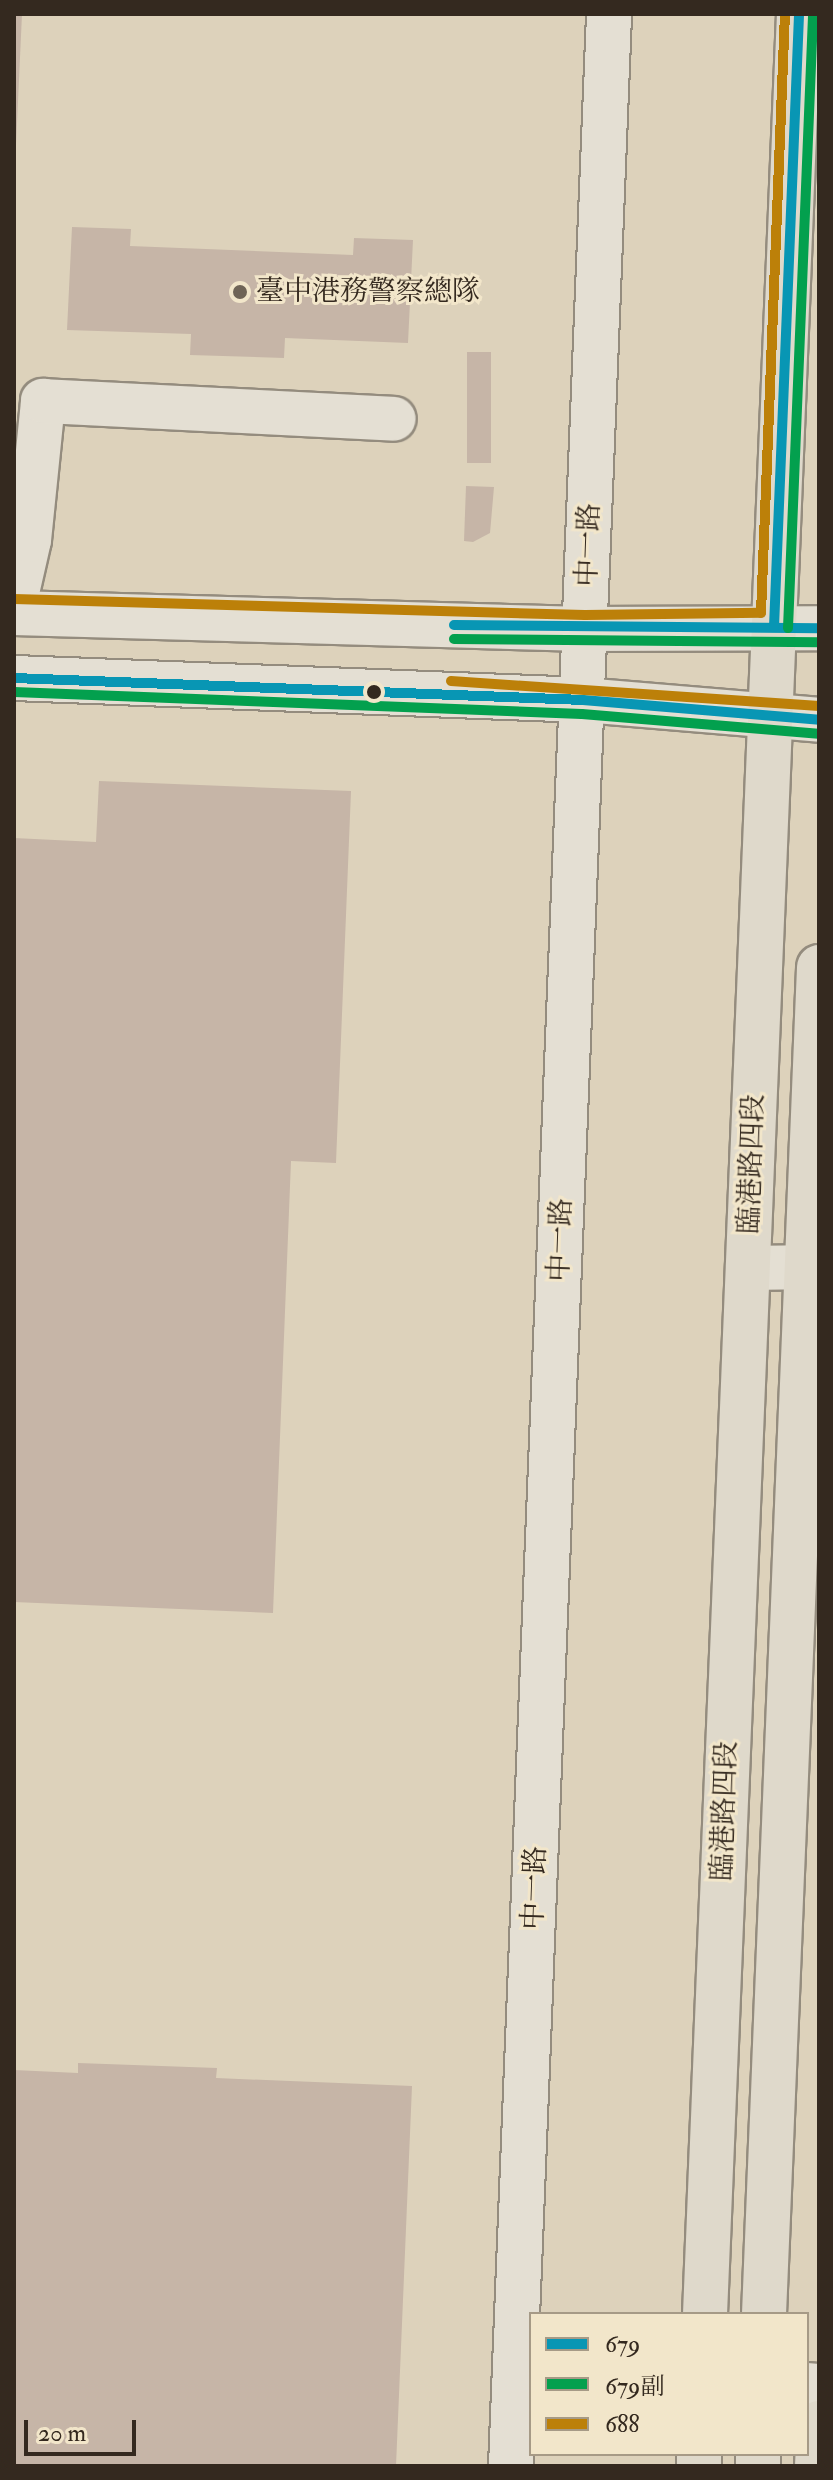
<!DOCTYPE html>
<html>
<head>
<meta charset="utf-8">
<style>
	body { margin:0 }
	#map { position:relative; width:833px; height:2480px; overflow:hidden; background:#ddd2bb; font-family:"IM FELL Double Pica","Noto Serif TC",serif }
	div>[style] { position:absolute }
	.building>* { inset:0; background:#c6b5a7; transform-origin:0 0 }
	.roads { filter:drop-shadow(2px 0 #948c7e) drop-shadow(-2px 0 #948c7e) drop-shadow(0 2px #948c7e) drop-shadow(0 -2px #948c7e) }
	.minor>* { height:44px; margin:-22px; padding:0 22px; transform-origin:22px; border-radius:22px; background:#e4dfd3 }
	.major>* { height:44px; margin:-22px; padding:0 22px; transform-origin:22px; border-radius:22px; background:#dfd9cb }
	.bus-1>* { height:10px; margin:-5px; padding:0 5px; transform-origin:5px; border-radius:5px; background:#0896b4 }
	.bus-2>* { height:10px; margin:-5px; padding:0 5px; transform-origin:5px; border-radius:5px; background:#03a04e }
	.bus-3>* { height:10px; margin:-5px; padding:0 5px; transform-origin:5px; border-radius:5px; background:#bc8009 }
	.dots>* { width:22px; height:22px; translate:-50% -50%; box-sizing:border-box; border:4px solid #f2e6ca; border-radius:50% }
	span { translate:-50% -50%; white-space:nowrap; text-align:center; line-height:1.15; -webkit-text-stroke:6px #f2e6ca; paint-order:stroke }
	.poi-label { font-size:28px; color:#34291f }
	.left { translate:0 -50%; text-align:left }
	.street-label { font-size:28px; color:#34291f }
	.frame { position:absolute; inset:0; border:16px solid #34291f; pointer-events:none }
	.legend { position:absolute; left:529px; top:2312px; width:280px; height:144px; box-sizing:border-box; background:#f2e6ca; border:2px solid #a69a86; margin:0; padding:10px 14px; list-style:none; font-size:24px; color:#34291f }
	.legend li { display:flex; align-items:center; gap:16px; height:40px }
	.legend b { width:40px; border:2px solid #a69a86 }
	.scale { position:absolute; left:24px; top:2420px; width:112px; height:36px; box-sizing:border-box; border:4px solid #34291f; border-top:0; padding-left:10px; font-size:24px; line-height:28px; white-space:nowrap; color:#34291f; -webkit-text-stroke:6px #f2e6ca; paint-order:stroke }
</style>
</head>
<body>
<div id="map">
	<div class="building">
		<i style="clip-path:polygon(14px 14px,22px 14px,16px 145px,14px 145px)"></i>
		<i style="clip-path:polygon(72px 227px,131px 229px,130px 246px,353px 255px,354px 238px,413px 240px,408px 343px,285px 338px,284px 358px,190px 355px,191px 334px,67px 330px)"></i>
		<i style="left:467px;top:352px;width:24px;height:111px"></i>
		<i style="clip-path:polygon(466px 486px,494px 487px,490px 533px,473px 542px,464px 541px)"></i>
		<i style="clip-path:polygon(99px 781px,351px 791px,336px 1163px,291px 1161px,273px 1613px,14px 1602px,14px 838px,96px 842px)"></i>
		<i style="clip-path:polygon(78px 2063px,217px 2068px,216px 2078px,412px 2086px,396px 2466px,14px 2466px,14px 2070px,78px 2073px)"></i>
	</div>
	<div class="roads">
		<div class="minor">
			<i style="left:14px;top:606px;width:68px;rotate:-77.2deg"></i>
			<i style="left:29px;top:540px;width:140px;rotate:-84.2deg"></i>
			<i style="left:43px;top:401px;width:351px;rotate:2.9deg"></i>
			<i style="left:14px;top:613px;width:571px;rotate:1.61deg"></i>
			<i style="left:585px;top:629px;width:234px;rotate:-0.2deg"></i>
			<i style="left:14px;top:678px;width:569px;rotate:2.21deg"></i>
			<i style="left:583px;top:700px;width:237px;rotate:4.8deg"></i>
			<i style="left:748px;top:1268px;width:71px;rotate:-0.8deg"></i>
			<i style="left:807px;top:2385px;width:12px;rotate:5deg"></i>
			<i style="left:511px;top:2466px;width:2454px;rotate:-87.71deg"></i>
		</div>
		<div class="major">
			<i style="left:705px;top:2314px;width:2302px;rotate:-87.66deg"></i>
			<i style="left:764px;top:2314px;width:1348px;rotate:-87.66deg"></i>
			<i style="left:699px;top:2466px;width:12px;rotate:-90deg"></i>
			<i style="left:758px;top:2466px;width:12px;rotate:-90deg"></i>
			<i style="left:817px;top:2466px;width:43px;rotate:-87.3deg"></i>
		</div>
	</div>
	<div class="bus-1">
		<i style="left:454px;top:625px;width:365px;rotate:0.5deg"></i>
		<i style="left:774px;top:627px;width:614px;rotate:-87.66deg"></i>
		<i style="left:14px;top:678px;width:569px;rotate:2.21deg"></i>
		<i style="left:583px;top:700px;width:237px;rotate:4.8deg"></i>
	</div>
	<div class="bus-2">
		<i style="left:788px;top:628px;width:614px;rotate:-87.66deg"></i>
		<i style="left:454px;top:639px;width:365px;rotate:0.5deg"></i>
		<i style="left:14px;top:692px;width:568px;rotate:2.22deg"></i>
		<i style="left:582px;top:714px;width:237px;rotate:4.8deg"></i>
	</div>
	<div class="bus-3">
		<i style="left:14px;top:599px;width:571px;rotate:1.61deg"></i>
		<i style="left:585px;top:615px;width:176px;rotate:-0.7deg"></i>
		<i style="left:761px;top:613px;width:599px;rotate:-87.71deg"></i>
		<i style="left:451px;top:681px;width:369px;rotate:3.9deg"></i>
	</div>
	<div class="dots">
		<i style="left:240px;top:292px;background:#6f6456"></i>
		<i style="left:374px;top:692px;background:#34291f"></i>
	</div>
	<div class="poi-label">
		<span class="left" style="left:256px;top:292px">臺中港務警察總隊</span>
	</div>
	<div class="street-label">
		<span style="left:589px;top:545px;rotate:-88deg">中一路</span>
		<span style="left:752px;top:1164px;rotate:-88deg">臨港路四段</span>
		<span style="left:561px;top:1240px;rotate:-88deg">中一路</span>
		<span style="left:725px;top:1811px;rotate:-88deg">臨港路四段</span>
		<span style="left:535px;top:1888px;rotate:-88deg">中一路</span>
	</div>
	<div class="frame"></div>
	<ul class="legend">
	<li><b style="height:10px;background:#0896b4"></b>679</li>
	<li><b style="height:10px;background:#03a04e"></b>679副</li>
	<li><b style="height:10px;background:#bc8009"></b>688</li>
	</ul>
	<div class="scale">20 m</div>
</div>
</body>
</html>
